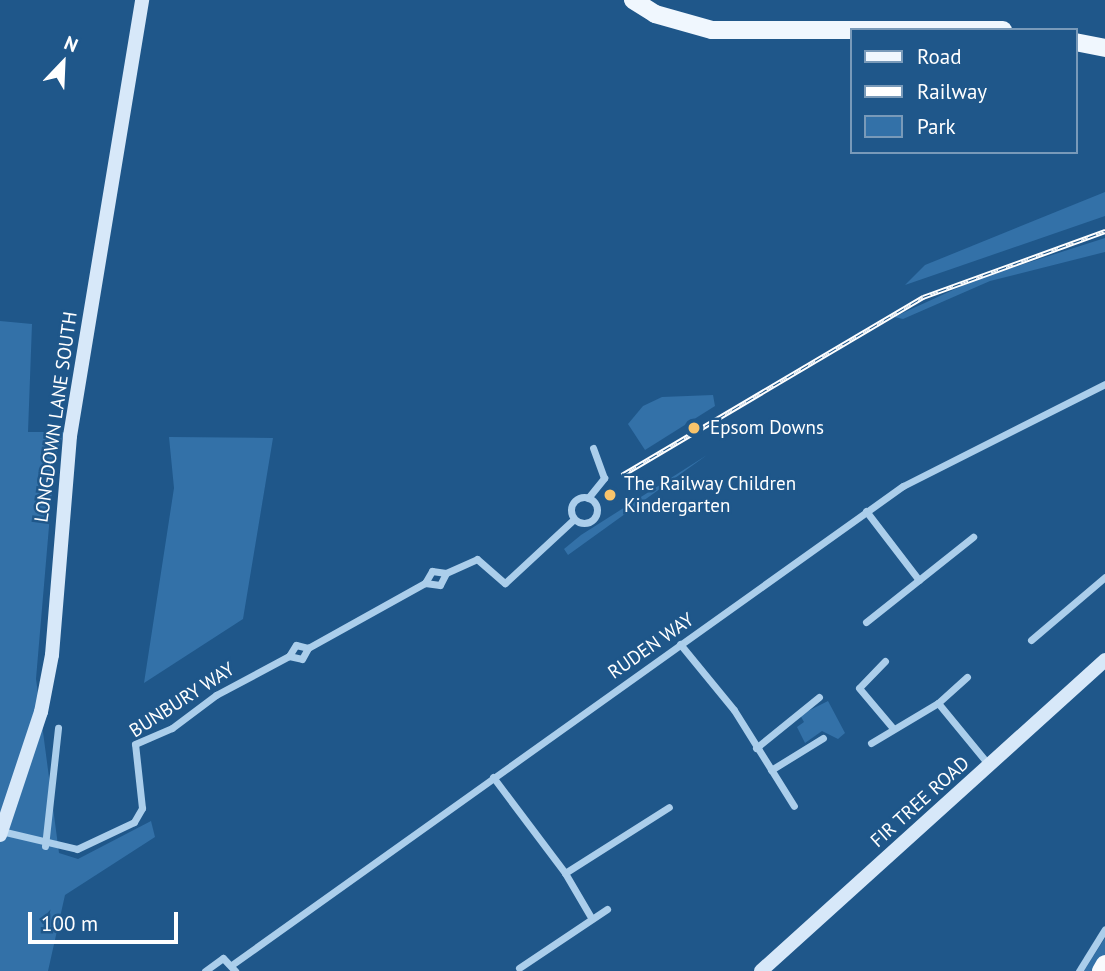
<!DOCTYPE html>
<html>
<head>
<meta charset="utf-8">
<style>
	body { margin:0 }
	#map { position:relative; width:1105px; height:971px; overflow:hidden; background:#1f578a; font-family:"PT Sans",sans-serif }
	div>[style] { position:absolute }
	.green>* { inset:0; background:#3371a8 }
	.minor>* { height:7px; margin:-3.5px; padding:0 3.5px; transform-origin:3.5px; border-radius:3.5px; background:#abceeb }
	.minor>.ring { margin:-3.5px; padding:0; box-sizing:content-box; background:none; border:7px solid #abceeb; border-radius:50% }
	.secondary>* { height:14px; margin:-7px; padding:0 7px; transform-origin:7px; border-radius:7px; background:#d7e8f9 }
	.primary>* { height:18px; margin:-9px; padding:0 9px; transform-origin:9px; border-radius:9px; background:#f0f7fe }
	.trunk>* { height:18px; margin:-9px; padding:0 9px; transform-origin:9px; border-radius:9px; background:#f8fbfe }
	.rail>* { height:5px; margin-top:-2.5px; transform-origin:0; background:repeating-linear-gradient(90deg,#1f578a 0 8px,#fff 0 16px); box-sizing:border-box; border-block:2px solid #fff }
	.dots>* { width:19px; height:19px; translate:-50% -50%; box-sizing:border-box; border:4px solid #1f578a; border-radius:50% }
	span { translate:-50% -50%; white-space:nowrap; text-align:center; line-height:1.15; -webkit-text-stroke:5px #1f578a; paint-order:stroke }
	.street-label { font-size:19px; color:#fff }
	.poi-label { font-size:19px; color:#fff }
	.left { translate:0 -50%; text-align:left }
	.legend { position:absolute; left:850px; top:28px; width:228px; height:126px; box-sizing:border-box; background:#1f578a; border:2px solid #799ab9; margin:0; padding:9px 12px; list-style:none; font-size:21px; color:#fff }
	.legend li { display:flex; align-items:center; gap:14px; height:35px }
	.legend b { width:35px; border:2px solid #799ab9 }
	.north { position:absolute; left:28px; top:28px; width:70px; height:70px; -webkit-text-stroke:5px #1f578a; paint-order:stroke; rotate:23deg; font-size:19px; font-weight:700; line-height:28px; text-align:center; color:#fff }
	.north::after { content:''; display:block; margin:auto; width:24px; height:32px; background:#fff; clip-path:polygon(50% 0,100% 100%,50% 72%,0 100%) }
	.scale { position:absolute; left:28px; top:912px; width:150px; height:32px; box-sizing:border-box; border:4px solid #fff; border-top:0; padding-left:9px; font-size:21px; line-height:24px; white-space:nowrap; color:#fff; -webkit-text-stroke:5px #1f578a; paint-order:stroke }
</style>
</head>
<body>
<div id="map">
	<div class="green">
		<i style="clip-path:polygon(1105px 192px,1105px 216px,905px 285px,925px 265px)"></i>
		<i style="clip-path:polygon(1105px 238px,1105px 252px,990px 281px,903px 319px,894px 317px,977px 279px)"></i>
		<i style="clip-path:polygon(0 321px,32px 324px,28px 432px,65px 432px,55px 456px,36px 679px,59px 853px,78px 859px,151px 821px,155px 837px,65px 895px,48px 971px,0 971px)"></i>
		<i style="clip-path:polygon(713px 395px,715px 406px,645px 450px,628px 424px,643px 406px,662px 397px)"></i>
		<i style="clip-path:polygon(169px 437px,273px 438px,243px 619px,144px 683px,174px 488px)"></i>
		<i style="clip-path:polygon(707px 455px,618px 519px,568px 555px,564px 549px,581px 535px)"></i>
		<i style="clip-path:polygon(828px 701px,845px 733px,838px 739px,822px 731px,805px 743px,797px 727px,804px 722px,800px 715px)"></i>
		<i style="clip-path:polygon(1105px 938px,1105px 955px,1095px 971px,1084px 971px)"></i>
	</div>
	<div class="minor">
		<i class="ring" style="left:571px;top:497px;width:19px;height:19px"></i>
		<i style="left:588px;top:498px;width:26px;rotate:-51deg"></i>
		<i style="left:604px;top:478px;width:32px;rotate:-110deg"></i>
		<i style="left:866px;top:511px;width:87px;rotate:52.5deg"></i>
		<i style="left:425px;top:583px;width:15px;rotate:8deg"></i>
		<i style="left:440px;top:585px;width:13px;rotate:-63deg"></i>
		<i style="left:446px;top:573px;width:34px;rotate:-24deg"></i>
		<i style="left:477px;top:559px;width:37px;rotate:41deg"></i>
		<i style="left:505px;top:583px;width:94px;rotate:-42.8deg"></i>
		<i style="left:866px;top:622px;width:137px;rotate:-38.5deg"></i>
		<i style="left:1031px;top:640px;width:97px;rotate:-40.4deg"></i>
		<i style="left:680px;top:644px;width:85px;rotate:50.7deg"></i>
		<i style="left:734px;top:710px;width:113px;rotate:58deg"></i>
		<i style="left:289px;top:656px;width:13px;rotate:13deg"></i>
		<i style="left:302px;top:659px;width:13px;rotate:-61deg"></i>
		<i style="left:308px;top:648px;width:134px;rotate:-29.1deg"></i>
		<i style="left:425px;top:583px;width:14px;rotate:-60deg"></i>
		<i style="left:432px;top:571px;width:14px;rotate:8deg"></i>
		<i style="left:885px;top:661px;width:37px;rotate:134deg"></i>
		<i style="left:859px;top:688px;width:51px;rotate:49.8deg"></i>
		<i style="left:938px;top:703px;width:80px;rotate:50.6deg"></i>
		<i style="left:871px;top:743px;width:78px;rotate:-30.8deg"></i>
		<i style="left:938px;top:703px;width:39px;rotate:-42deg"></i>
		<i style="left:756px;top:748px;width:81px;rotate:-39deg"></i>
		<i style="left:771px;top:770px;width:61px;rotate:-31.6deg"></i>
		<i style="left:493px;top:777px;width:120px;rotate:53.1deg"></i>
		<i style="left:565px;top:873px;width:123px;rotate:-32.4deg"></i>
		<i style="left:1px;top:831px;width:78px;rotate:13.3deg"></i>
		<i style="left:77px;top:849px;width:63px;rotate:-25.3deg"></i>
		<i style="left:134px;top:822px;width:16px;rotate:-60deg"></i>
		<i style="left:142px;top:808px;width:64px;rotate:-96.2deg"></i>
		<i style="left:135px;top:744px;width:40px;rotate:-23.4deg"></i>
		<i style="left:172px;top:728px;width:55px;rotate:-36.9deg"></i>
		<i style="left:216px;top:695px;width:83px;rotate:-28.1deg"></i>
		<i style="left:289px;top:656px;width:13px;rotate:-58deg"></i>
		<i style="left:296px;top:645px;width:12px;rotate:14deg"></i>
		<i style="left:45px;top:846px;width:119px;rotate:-83.7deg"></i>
		<i style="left:565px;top:873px;width:53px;rotate:59.6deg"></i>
		<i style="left:233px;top:964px;width:823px;rotate:-35.51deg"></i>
		<i style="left:903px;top:486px;width:226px;rotate:-26.8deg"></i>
		<i style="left:519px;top:968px;width:106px;rotate:-33.8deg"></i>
		<i style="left:205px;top:971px;width:22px;rotate:-36deg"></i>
		<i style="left:223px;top:958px;width:18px;rotate:47deg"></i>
		<i style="left:1079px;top:971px;width:49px;rotate:-58.2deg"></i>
	</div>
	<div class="secondary">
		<i style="left:0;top:835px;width:130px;rotate:-71.6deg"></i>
		<i style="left:41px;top:712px;width:58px;rotate:-79.1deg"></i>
		<i style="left:52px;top:655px;width:220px;rotate:-85.3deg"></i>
		<i style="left:70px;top:436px;width:442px;rotate:-80.6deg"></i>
		<i style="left:761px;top:971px;width:464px;rotate:-42.1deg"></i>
	</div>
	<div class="primary">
		<i style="left:633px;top:0;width:26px;rotate:32deg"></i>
		<i style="left:655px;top:14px;width:59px;rotate:15.7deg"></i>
		<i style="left:712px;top:30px;width:291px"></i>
		<i style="left:1075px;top:42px;width:31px;rotate:11deg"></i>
	</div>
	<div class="trunk">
		<i style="left:1101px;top:971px;width:8px;rotate:-60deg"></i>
	</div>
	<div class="rail">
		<i style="left:622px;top:475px;width:350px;rotate:-30.6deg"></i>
		<i style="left:923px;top:297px;width:194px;rotate:-19.9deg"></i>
	</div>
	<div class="dots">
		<i style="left:694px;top:428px;background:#f9c46b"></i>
		<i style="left:610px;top:495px;background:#f9c46b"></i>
	</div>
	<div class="street-label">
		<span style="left:56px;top:417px;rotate:-82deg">LONGDOWN LANE SOUTH</span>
		<span style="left:651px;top:646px;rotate:-35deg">RUDEN WAY</span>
		<span style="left:182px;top:700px;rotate:-33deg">BUNBURY WAY</span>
		<span style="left:920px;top:802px;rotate:-42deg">FIR TREE ROAD</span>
	</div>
	<div class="poi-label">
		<span class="left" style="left:710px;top:428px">Epsom Downs</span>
		<span class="left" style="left:624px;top:495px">The Railway Children<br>Kindergarten</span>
	</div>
	<ul class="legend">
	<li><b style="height:9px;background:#f0f7fe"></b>Road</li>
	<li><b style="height:9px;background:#fff"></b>Railway</li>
	<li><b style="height:19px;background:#3371a8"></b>Park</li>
	</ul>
	<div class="north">N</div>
	<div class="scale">100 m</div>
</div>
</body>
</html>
